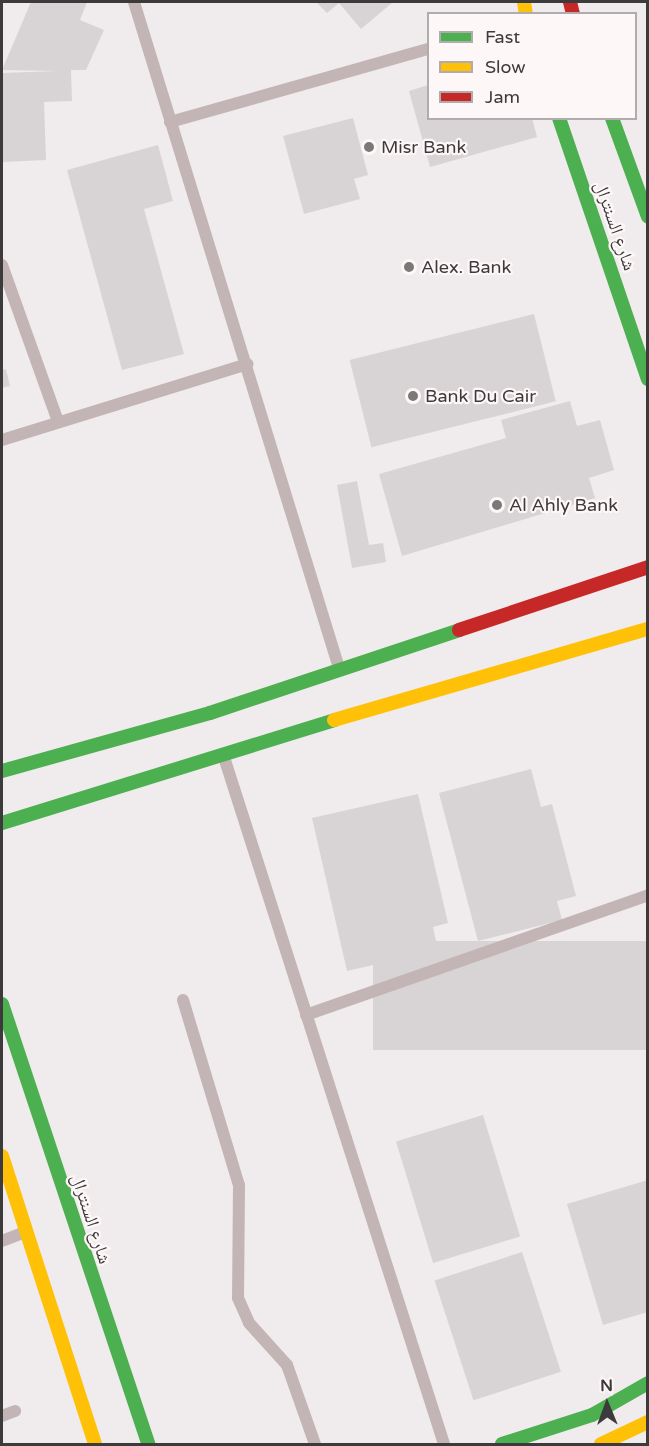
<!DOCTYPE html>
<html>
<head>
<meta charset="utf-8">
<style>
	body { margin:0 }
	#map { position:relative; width:649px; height:1446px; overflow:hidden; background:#f0ebec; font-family:"Varela Round","Noto Naskh Arabic",sans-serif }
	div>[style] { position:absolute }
	.building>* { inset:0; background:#d8d4d5; transform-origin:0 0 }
	.lane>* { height:12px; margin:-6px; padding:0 6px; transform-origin:6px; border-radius:6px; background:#c3b5b6 }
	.fast>* { height:14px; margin:-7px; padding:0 7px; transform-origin:7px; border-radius:7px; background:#4caf50 }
	.slow>* { height:14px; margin:-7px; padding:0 7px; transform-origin:7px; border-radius:7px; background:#ffc107 }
	.jam>* { height:14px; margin:-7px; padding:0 7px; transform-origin:7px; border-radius:7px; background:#c62828 }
	.dots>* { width:16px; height:16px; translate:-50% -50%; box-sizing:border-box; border:3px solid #fef7f8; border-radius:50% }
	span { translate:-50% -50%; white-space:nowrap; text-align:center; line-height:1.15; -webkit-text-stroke:4.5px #fef7f8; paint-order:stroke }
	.poi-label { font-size:18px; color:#3c3a3a }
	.left { translate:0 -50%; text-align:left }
	.street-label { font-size:18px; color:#3c3a3a }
	.frame { position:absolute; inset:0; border:3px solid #3c3a3a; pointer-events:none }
	.legend { position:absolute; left:427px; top:12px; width:210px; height:108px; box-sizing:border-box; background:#fef7f8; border:2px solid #b0abac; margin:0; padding:8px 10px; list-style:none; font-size:18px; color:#3c3a3a }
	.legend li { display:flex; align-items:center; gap:12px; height:30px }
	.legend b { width:30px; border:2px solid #b0abac }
	.north { position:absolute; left:577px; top:1374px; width:60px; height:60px; -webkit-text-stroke:4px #fef7f8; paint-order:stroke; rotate:359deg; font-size:16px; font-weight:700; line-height:24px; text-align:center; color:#3c3a3a }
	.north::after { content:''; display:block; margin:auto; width:21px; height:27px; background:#3c3a3a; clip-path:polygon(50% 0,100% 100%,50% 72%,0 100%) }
</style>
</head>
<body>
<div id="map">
	<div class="building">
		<i style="clip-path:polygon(31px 2px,87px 2px,80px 20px,104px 30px,86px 70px,71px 70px,72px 101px,44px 102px,46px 160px,2px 162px,2px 73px,58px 71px,2px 70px)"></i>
		<i style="clip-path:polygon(316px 2px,393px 2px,361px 29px,339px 3px,327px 13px)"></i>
		<i style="clip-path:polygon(428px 85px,428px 118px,532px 118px,537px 137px,430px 167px,409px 91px)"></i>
		<i style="clip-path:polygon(353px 118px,368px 175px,354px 179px,360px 199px,304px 214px,283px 136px)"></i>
		<i style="clip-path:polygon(158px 145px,173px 201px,144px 209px,184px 354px,122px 370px,67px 170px)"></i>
		<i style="left:534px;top:314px;width:90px;height:190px;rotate:76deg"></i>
		<i style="clip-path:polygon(6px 369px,10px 386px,2px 388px,2px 370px)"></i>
		<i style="clip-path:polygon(570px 401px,577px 426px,600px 420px,614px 470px,589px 478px,595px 498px,402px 556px,379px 474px,506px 438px,501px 420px)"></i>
		<i style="clip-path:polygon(357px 481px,369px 545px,383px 543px,386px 562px,352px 568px,337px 485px)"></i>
		<i style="clip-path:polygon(531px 769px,541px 807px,552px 804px,576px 896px,557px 901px,562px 920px,478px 941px,439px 793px)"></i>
		<i style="clip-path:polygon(418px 794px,448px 923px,433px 927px,438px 950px,347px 971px,312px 818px)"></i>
		<i style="left:648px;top:941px;width:109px;height:275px;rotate:90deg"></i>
		<i style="left:483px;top:1115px;width:127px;height:91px;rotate:73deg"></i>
		<i style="clip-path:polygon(648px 1180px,648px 1312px,603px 1325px,567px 1204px)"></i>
		<i style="left:522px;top:1252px;width:126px;height:92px;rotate:72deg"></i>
	</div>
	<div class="lane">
		<i style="left:134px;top:2px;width:697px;rotate:72.89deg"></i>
		<i style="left:170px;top:122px;width:268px;rotate:-15.8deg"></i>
		<i style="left:2px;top:265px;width:166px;rotate:70.3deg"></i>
		<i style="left:2px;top:440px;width:257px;rotate:-17.2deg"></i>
		<i style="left:223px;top:754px;width:725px;rotate:72.24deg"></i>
		<i style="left:183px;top:1000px;width:193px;rotate:73.2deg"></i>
		<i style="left:239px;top:1185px;width:113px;rotate:90.5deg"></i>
		<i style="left:238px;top:1298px;width:27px;rotate:66deg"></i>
		<i style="left:249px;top:1323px;width:57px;rotate:47.9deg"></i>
		<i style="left:287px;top:1365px;width:84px;rotate:70.5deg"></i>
		<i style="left:306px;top:1015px;width:362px;rotate:-19.3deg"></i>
		<i style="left:2px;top:1241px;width:26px;rotate:-21deg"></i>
		<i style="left:2px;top:1416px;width:14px;rotate:-21deg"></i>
	</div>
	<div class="fast">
		<i style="left:559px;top:118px;width:276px;rotate:71.2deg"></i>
		<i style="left:612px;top:118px;width:105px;rotate:70deg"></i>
		<i style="left:2px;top:771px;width:216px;rotate:-15.6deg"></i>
		<i style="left:210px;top:713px;width:262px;rotate:-18.4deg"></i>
		<i style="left:2px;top:823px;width:348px;rotate:-17.2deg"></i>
		<i style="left:2px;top:1004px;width:464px;rotate:71.6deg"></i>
		<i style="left:502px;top:1444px;width:95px;rotate:-17.9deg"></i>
		<i style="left:592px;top:1415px;width:64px;rotate:-29.7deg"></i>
	</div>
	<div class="slow">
		<i style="left:524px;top:2px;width:12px;rotate:81deg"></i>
		<i style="left:334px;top:720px;width:327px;rotate:-16.2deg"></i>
		<i style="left:2px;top:1156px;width:303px;rotate:72.1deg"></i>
		<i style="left:601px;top:1444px;width:52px;rotate:-25.1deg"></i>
	</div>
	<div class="jam">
		<i style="left:570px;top:2px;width:12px;rotate:76deg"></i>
		<i style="left:459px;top:630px;width:199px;rotate:-18.4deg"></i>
	</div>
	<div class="dots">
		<i style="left:369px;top:147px;background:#7b7878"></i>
		<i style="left:409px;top:267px;background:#7b7878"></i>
		<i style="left:413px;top:396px;background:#7b7878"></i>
		<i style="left:497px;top:505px;background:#7b7878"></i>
	</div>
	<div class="poi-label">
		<span class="left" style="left:381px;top:147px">Misr Bank</span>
		<span class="left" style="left:421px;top:267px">Alex. Bank</span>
		<span class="left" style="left:425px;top:396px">Bank Du Cair</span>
		<span class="left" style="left:509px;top:505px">Al Ahly Bank</span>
	</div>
	<div class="street-label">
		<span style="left:615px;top:226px;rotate:71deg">شارع السنترال</span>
		<span style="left:91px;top:1219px;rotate:72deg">شارع السنترال</span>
	</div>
	<div class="frame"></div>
	<ul class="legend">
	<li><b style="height:8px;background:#4caf50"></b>Fast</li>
	<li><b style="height:8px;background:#ffc107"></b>Slow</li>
	<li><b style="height:8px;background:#c62828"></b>Jam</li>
	</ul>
	<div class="north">N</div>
</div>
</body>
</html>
